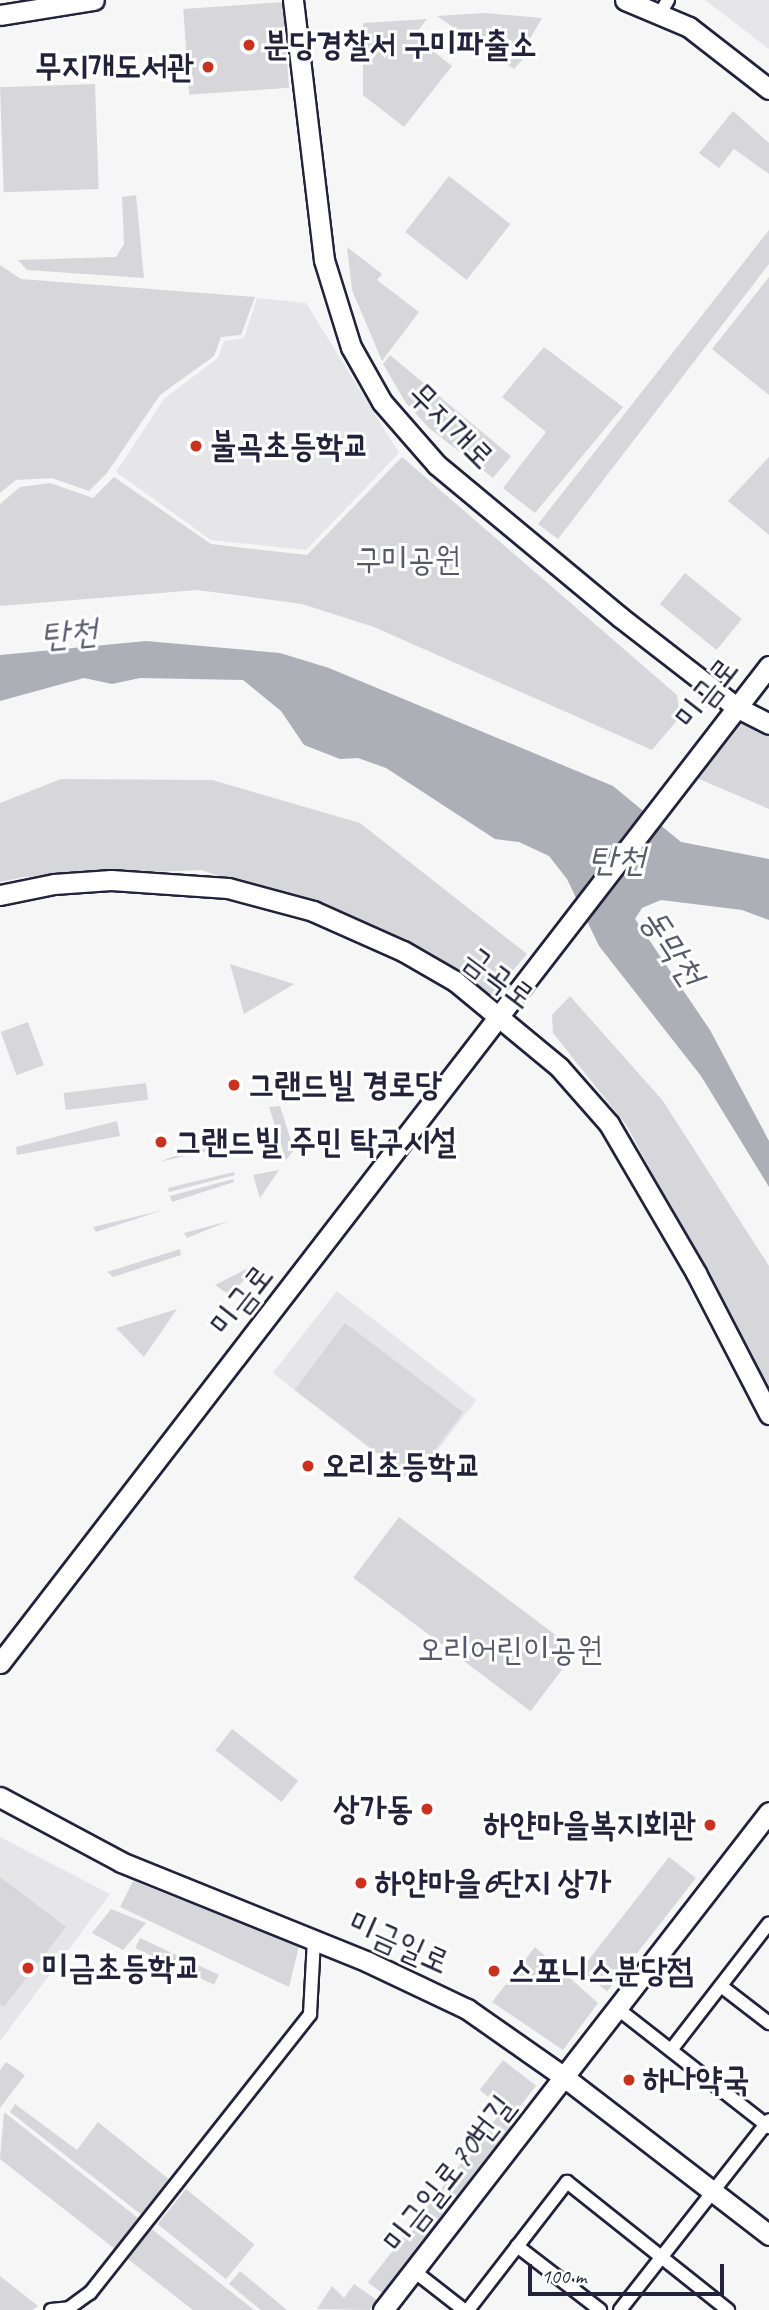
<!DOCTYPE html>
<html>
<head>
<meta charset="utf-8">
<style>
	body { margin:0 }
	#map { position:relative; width:769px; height:2310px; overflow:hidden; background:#f6f6f7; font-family:Caveat,"Poor Story",sans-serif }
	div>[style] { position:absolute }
	.built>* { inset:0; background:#e6e6e9; transform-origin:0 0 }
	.green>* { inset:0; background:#d7d7db; transform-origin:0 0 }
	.water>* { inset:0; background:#aeaeb7 }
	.roads { filter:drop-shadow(2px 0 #22223b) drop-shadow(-2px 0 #22223b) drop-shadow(0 2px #22223b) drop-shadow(0 -2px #22223b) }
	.street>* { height:12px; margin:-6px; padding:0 6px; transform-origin:6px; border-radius:6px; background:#fff }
	.secondary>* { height:19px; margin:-9.5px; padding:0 9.5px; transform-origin:9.5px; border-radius:9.5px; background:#fff }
	.dots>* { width:19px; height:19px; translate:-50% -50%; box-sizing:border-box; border:4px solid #fff; border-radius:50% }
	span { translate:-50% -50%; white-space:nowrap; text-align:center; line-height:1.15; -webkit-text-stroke:6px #fff; paint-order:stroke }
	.poi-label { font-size:33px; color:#22223b; font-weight:700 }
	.left { translate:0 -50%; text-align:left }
	.right { translate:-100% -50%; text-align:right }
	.street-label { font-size:33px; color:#22223b }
	.park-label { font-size:33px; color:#58586b }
	.water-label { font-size:35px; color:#5a5a6d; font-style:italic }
	.scale { position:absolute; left:528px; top:2264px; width:196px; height:32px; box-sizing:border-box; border:4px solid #22223b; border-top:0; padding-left:9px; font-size:21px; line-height:24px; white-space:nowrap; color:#22223b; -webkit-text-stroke:5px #fff; paint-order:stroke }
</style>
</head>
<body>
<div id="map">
	<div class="built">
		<i style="clip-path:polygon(705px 0,769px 0,769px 49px)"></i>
		<i style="clip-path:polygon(257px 298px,306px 303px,399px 453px,306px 550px,211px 540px,116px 472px,164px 399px,218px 358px,224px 341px,244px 338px)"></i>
		<i style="left:337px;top:1291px;width:177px;height:104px;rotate:38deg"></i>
		<i style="clip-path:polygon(0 1837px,110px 1894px,0 2041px)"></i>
	</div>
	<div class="green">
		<i style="left:283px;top:2px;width:86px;height:100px;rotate:86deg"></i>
		<i style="clip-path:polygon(485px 13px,542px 18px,527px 44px,533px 48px,514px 69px,437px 16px)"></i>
		<i style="clip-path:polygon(427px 19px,414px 36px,452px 66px,404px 127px,363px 95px,363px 23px)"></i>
		<i style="left:95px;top:84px;width:105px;height:95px;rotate:88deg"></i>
		<i style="clip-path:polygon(733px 111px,769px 143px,769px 174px,734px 149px,719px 168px,699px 153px)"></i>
		<i style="left:449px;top:176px;width:78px;height:71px;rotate:38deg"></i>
		<i style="clip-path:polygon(136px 195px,144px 278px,27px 270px,18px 260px,116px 257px,124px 244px,122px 197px)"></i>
		<i style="clip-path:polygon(769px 230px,769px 264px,558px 539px,538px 524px)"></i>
		<i style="clip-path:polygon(347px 247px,382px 274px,377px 280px,419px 312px,382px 361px,352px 290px)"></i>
		<i style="clip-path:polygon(0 265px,21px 279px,255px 297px,241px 335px,221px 337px,214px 356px,160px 395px,107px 473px,89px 491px,52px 478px,16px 480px,0 493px)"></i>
		<i style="clip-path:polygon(769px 277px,769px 395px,712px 349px)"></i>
		<i style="clip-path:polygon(544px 347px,623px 407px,535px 513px,503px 488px,546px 432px,502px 397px)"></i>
		<i style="clip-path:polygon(390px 355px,511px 456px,493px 478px,429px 428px,406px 403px,383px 364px)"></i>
		<i style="clip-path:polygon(402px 457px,677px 695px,680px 717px,652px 750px,374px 627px,302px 604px,197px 590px,0 606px,0 504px,20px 487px,50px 483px,93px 498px,114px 477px,211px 544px,307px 555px)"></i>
		<i style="clip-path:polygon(769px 457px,769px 535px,728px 501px)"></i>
		<i style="left:685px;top:573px;width:73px;height:40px;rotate:39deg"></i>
		<i style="clip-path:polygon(738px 716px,769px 732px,769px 809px,692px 776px)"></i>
		<i style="clip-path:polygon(61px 779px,212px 780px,360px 823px,527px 954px,485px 1004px,330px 918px,202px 870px,24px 877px,0 882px,0 803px)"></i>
		<i style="clip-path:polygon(230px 964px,294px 984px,244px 1014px)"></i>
		<i style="clip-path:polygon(570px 996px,663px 1101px,769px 1266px,769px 1391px,627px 1126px,553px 1033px,552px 1015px)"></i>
		<i style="left:28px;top:1022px;width:46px;height:29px;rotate:70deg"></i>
		<i style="left:146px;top:1083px;width:17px;height:83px;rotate:83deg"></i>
		<i style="clip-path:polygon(280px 1106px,294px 1150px,286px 1160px,269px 1107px)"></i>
		<i style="clip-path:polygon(117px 1121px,120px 1136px,17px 1155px,16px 1147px)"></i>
		<i style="clip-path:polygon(221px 1138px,224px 1147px,159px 1162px)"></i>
		<i style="clip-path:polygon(279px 1170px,260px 1198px,253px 1175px)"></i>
		<i style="clip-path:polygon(234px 1172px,235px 1175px,169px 1192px,168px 1188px)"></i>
		<i style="clip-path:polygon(233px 1179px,234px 1182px,172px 1202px,170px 1196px)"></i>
		<i style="clip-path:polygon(163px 1210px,96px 1232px,93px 1227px)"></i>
		<i style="clip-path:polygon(229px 1221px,187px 1238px,184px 1233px)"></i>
		<i style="clip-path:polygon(180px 1249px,181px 1255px,113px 1277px,107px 1272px)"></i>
		<i style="clip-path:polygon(256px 1264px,231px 1296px,215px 1285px)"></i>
		<i style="clip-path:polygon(177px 1309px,144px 1357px,116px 1328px)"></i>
		<i style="left:345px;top:1323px;width:148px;height:84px;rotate:37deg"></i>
		<i style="left:399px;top:1517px;width:222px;height:76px;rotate:37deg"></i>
		<i style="left:232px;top:1729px;width:84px;height:27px;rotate:38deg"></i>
		<i style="left:669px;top:1857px;width:34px;height:144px;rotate:38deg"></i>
		<i style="clip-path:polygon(0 1877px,66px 1927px,4px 2007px,0 2004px)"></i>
		<i style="clip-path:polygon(133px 1881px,299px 1946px,289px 1987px,120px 1907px)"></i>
		<i style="clip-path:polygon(111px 1909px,146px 1923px,123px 1950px,92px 1933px)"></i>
		<i style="left:140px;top:1938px;width:87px;height:11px;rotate:25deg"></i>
		<i style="clip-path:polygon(535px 1947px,598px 2003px,563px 2050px,492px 2002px)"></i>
		<i style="left:503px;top:2060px;width:42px;height:38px;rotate:38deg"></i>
		<i style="clip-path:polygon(6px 2062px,25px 2075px,0 2108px,0 2070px)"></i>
		<i style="clip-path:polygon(15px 2104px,77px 2150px,98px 2122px,170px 2180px,143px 2216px,10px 2112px)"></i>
		<i style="clip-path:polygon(4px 2112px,254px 2310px,193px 2310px,0 2159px)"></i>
		<i style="left:501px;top:2112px;width:18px;height:216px;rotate:38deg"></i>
		<i style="left:186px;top:2189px;width:88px;height:45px;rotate:39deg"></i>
		<i style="clip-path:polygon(240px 2271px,287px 2310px,261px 2310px,229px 2284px)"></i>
		<i style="clip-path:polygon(0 2276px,38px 2306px,32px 2310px,0 2310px)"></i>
		<i style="clip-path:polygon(354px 2284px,377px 2300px,370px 2310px,317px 2309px,332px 2286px,344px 2298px)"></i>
	</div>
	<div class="water">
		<i style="clip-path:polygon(146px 641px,280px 653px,329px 668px,613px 786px,681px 842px,769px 859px,769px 920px,742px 910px,661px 900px,642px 908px,635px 919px,710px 1030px,769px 1141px,769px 1187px,701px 1076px,599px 946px,567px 879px,549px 856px,519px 842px,495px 839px,386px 768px,358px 758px,340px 759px,304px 745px,281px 711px,243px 680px,140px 678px,112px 684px,84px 678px,0 701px,0 655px)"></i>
	</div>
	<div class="roads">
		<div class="street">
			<i style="left:661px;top:12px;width:14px;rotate:-60deg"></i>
			<i style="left:721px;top:1986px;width:61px;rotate:37.6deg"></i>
			<i style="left:618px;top:2009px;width:192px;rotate:38deg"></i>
			<i style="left:671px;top:2050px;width:160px;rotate:-52.3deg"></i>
			<i style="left:517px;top:2246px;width:105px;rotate:37.6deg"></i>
			<i style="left:414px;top:2271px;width:63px;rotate:38deg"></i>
			<i style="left:51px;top:2310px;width:18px;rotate:-6deg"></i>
			<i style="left:69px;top:2308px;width:26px;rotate:-36deg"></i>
			<i style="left:90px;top:2293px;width:355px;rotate:-51.7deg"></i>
			<i style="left:310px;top:2014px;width:73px;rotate:-86.9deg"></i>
			<i style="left:468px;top:2310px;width:162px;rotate:-52.3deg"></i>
			<i style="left:567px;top:2182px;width:206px;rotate:38.5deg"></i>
			<i style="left:620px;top:2310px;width:241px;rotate:-51.9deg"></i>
		</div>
		<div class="secondary">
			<i style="left:293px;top:0;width:262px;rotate:83.2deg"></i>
			<i style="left:324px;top:260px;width:91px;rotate:72.8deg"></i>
			<i style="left:351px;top:347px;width:63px;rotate:60.6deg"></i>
			<i style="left:382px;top:402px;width:84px;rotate:48.9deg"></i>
			<i style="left:437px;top:465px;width:238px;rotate:39.7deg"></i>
			<i style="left:620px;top:617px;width:147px;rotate:37.8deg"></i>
			<i style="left:736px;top:707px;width:37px;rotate:27deg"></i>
			<i style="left:625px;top:0;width:69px;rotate:22.9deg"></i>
			<i style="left:689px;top:27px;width:101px;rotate:37.8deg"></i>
			<i style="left:0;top:15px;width:95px;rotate:-9.1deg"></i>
			<i style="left:0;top:895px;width:55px;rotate:-11.5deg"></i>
			<i style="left:54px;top:884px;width:57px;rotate:-4deg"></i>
			<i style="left:111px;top:880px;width:117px;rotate:3.9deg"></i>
			<i style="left:228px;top:888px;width:88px;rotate:15.1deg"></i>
			<i style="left:313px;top:911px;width:98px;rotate:24deg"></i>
			<i style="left:403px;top:951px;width:60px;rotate:30deg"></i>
			<i style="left:455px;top:981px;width:135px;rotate:39.6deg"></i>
			<i style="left:559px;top:1067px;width:76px;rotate:48.7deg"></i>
			<i style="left:609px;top:1124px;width:173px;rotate:59.7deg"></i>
			<i style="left:696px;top:1273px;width:159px;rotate:62.6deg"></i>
			<i style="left:0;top:1663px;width:1259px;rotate:-52.36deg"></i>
			<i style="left:0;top:1797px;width:137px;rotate:28.2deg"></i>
			<i style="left:121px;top:1862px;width:266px;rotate:22deg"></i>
			<i style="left:368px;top:1962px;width:110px;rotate:25.4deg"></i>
			<i style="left:467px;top:2009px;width:118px;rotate:35deg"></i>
			<i style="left:564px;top:2077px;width:259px;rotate:37.6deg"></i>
			<i style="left:383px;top:2310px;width:630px;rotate:-52.22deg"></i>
		</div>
	</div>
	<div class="dots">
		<i style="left:249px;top:45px;background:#c8321e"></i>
		<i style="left:208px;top:67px;background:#c8321e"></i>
		<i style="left:196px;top:446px;background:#c8321e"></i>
		<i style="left:234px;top:1085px;background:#c8321e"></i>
		<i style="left:161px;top:1142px;background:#c8321e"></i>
		<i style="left:308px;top:1466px;background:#c8321e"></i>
		<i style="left:427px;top:1809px;background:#c8321e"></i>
		<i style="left:710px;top:1825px;background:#c8321e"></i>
		<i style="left:361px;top:1883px;background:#c8321e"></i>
		<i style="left:28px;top:1968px;background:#c8321e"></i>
		<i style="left:494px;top:1971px;background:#c8321e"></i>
		<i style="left:629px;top:2080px;background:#c8321e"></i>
	</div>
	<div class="poi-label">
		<span class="left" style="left:263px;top:45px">분당경찰서 구미파출소</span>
		<span class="right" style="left:194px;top:67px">무지개도서관</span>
		<span class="left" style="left:210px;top:446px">불곡초등학교</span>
		<span class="left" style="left:248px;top:1085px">그랜드빌 경로당</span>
		<span class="left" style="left:175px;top:1142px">그랜드빌 주민 탁구시설</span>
		<span class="left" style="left:322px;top:1466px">오리초등학교</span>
		<span class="right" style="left:413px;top:1809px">상가동</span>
		<span class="right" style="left:696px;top:1825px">하얀마을복지회관</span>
		<span class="left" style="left:375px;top:1883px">하얀마을6단지 상가</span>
		<span class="left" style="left:42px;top:1968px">미금초등학교</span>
		<span class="left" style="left:508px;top:1971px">스포니스분당점</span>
		<span class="left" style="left:643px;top:2080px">하나약국</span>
	</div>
	<div class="street-label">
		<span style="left:451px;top:426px;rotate:45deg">무지개로</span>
		<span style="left:707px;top:693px;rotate:-52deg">미금로</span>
		<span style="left:499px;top:978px;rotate:37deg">금곡로</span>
		<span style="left:242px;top:1300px;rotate:-52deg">미금로</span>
		<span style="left:399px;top:1943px;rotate:24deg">미금일로</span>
		<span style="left:449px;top:2174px;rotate:-52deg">미금일로70번길</span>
	</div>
	<div class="park-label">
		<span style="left:408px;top:560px">구미공원</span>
		<span style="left:510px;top:1650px">오리어린이공원</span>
	</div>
	<div class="water-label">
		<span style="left:69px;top:634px;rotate:-6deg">탄천</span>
		<span style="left:617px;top:860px">탄천</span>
		<span style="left:672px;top:947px;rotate:57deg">동막천</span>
	</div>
	<div class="scale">100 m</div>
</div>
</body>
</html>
